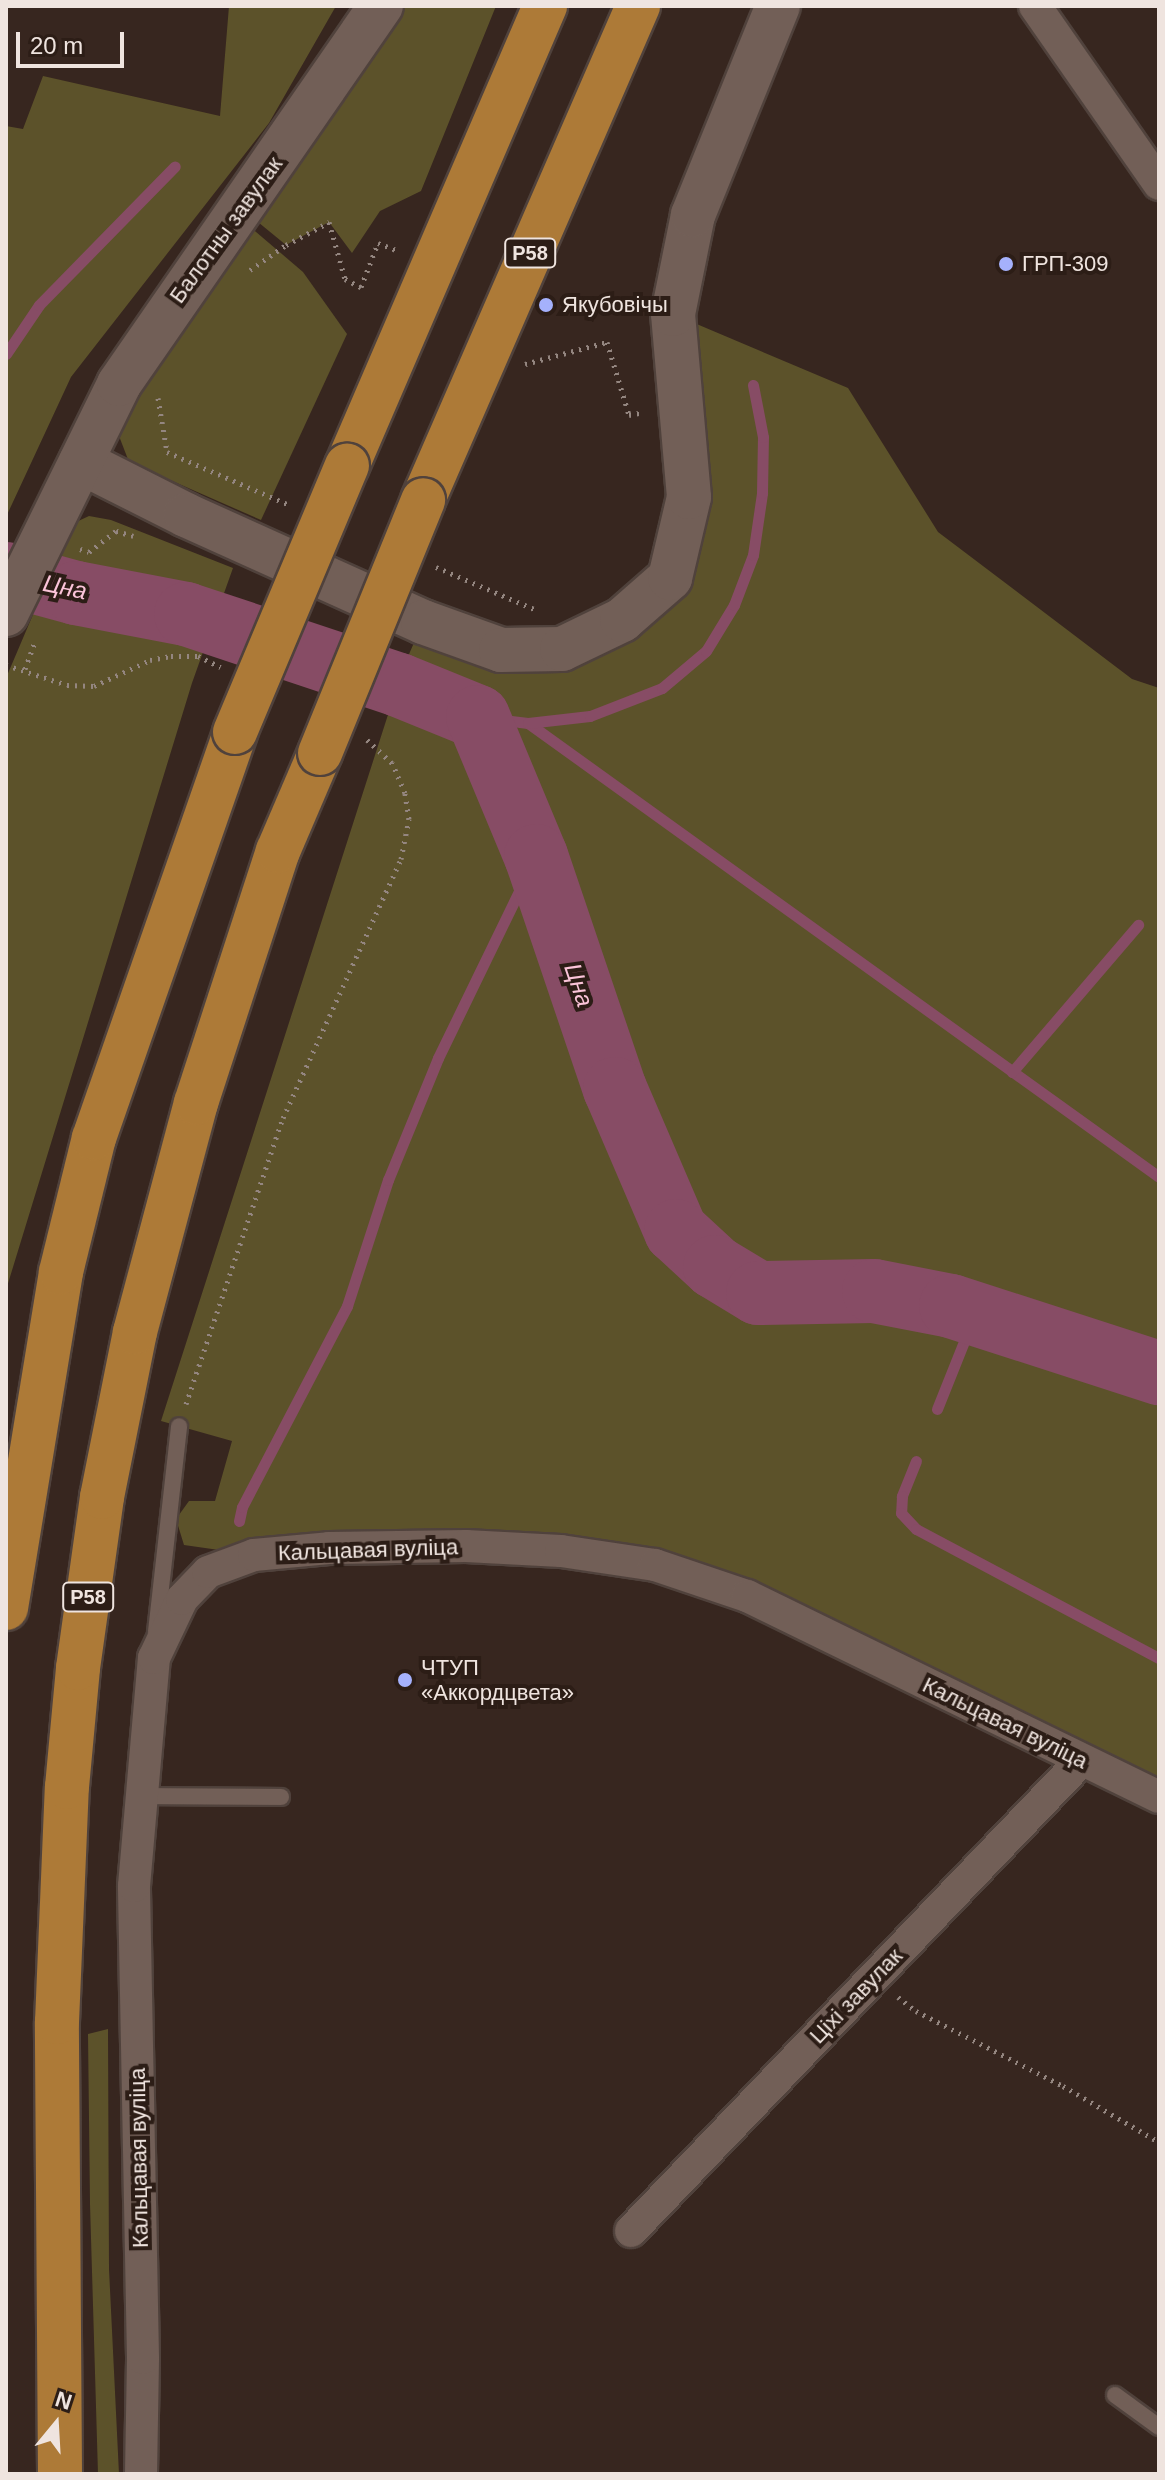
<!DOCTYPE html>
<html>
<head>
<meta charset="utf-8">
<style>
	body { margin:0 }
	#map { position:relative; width:1165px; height:2480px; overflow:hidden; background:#37261f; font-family:Helvetica,sans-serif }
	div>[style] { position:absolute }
	.green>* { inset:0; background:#5c522a }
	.stream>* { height:11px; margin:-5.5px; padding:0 5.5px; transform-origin:5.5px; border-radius:5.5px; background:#874c65 }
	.river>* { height:64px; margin:-32px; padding:0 32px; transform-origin:32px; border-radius:32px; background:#874c65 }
	.path>* { height:5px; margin-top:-2.5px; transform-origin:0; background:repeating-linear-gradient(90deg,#948680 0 2px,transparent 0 8px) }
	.roads { filter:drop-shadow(2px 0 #50423c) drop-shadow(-2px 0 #50423c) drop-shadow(0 2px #50423c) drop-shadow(0 -2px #50423c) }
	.lane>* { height:16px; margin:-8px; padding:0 8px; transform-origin:8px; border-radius:8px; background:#725f57 }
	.street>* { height:32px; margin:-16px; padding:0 16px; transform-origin:16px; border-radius:16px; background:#725f57 }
	.secondary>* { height:44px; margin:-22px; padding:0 22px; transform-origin:22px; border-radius:22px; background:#725f57 }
	.highway>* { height:44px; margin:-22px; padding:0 22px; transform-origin:22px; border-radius:22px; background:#ad7a37 }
	.bridges { filter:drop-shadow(2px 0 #50423c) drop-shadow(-2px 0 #50423c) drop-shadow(0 2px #50423c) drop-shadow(0 -2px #50423c) }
	.highway-bridge>* { height:44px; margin:-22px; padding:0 22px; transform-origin:22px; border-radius:22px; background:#ad7a37 }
	.dots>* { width:22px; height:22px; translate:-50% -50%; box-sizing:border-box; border:4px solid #2c1d16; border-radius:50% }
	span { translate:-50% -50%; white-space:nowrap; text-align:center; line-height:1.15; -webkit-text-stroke:8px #2c1d16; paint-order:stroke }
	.shield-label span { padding:2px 6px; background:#2c1d16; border:2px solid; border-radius:6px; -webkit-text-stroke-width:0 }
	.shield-label { font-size:20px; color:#efe4df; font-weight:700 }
	.street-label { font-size:22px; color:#efe4df }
	.poi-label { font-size:22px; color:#efe4df }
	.left { translate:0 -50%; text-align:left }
	.water-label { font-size:24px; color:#fbc4d9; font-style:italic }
	.frame { position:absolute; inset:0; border:8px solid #efe4df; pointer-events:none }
	.north { position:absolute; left:16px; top:2384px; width:80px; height:80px; -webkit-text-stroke:6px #2c1d16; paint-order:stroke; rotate:18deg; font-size:22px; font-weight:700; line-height:32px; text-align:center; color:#efe4df }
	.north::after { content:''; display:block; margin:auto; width:28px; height:36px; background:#efe4df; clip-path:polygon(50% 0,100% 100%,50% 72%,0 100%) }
	.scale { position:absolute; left:16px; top:32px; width:108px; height:36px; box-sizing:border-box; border:4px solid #efe4df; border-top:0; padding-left:10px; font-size:24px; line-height:28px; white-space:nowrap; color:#efe4df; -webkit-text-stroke:6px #2c1d16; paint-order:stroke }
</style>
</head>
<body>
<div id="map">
	<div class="green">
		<i style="clip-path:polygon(229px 6px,336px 6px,269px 123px,71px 377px,6px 517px,6px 126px,23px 129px,43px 76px,220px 116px)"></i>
		<i style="clip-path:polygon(377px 6px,496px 6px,421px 191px,380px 211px,352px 253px,329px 222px,286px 245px,242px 209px)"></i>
		<i style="clip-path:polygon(248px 225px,303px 272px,347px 334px,261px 520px,129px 462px,119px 436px,125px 400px)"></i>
		<i style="clip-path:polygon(673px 314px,848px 388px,938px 532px,1132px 679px,1159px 688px,1159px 1797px,655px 1565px,254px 1555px,184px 1545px,176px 1519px,189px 1501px,215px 1501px,232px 1441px,161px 1421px,403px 668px,423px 622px,562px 649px,670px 578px)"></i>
		<i style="clip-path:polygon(89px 516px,111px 520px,233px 568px,192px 683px,6px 1290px,6px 678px,66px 537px,74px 523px)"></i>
		<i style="clip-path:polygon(108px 2029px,109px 2269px,119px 2474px,98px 2474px,90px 2204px,88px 2034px)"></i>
	</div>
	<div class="stream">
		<i style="left:6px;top:354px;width:59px;rotate:-56deg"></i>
		<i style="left:39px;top:305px;width:194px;rotate:-45.6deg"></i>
		<i style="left:478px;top:717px;width:50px;rotate:6.8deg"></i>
		<i style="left:528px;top:723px;width:777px;rotate:35.73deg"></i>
		<i style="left:528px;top:723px;width:62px;rotate:-6.4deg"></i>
		<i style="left:590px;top:716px;width:77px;rotate:-21.3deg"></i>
		<i style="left:662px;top:688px;width:57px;rotate:-40.1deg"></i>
		<i style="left:706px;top:651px;width:54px;rotate:-58.7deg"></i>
		<i style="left:734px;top:605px;width:53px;rotate:-69.2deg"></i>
		<i style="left:753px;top:555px;width:63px;rotate:-81.7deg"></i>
		<i style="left:762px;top:493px;width:56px;rotate:-89deg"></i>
		<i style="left:763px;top:437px;width:53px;rotate:-100.9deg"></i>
		<i style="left:1012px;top:1072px;width:194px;rotate:-49.4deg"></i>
		<i style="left:937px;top:1409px;width:102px;rotate:-68.2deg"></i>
		<i style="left:916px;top:1461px;width:38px;rotate:112deg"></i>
		<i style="left:902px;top:1496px;width:17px;rotate:93deg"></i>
		<i style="left:901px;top:1513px;width:22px;rotate:47deg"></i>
		<i style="left:916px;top:1529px;width:275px;rotate:28deg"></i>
		<i style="left:239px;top:1521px;width:14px;rotate:-78deg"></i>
		<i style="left:242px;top:1507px;width:227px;rotate:-62.4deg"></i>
		<i style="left:347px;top:1306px;width:133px;rotate:-72deg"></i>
		<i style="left:388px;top:1180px;width:132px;rotate:-67.7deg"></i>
		<i style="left:438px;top:1058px;width:225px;rotate:-64.1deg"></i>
	</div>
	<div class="river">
		<i style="left:6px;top:574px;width:73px;rotate:15.2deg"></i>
		<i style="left:76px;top:593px;width:112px;rotate:10.8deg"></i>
		<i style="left:186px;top:614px;width:225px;rotate:18.4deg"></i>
		<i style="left:399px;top:685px;width:85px;rotate:22.1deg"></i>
		<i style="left:478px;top:717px;width:151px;rotate:67.4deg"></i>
		<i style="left:536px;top:856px;width:246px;rotate:71.3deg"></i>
		<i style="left:615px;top:1089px;width:155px;rotate:66.8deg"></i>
		<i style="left:676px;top:1231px;width:53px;rotate:42.7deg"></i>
		<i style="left:715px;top:1267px;width:50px;rotate:31.2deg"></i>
		<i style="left:758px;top:1293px;width:116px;rotate:-1deg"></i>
		<i style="left:874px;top:1291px;width:78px;rotate:11deg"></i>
		<i style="left:951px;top:1306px;width:219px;rotate:17.9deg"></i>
	</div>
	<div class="path">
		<i style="left:250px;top:270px;width:44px;rotate:-34.8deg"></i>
		<i style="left:286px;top:245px;width:49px;rotate:-28.1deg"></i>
		<i style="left:329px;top:222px;width:59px;rotate:74.3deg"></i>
		<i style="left:345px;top:279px;width:18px;rotate:27deg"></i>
		<i style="left:361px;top:287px;width:47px;rotate:-68.9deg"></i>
		<i style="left:378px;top:243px;width:19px;rotate:21deg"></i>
		<i style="left:525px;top:364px;width:85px;rotate:-15deg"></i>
		<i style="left:607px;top:342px;width:76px;rotate:73.2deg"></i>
		<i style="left:629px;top:415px;width:15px;rotate:-11deg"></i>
		<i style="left:158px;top:398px;width:55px;rotate:80.5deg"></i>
		<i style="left:167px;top:452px;width:131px;rotate:23.4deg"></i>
		<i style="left:80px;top:549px;width:9px;rotate:18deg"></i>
		<i style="left:89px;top:552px;width:34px;rotate:-38deg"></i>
		<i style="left:116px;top:531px;width:18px;rotate:16deg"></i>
		<i style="left:436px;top:567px;width:107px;rotate:23.2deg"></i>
		<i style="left:6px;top:665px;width:64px;rotate:18.2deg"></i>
		<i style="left:67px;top:685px;width:27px;rotate:2deg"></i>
		<i style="left:94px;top:686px;width:62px;rotate:-24.9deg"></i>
		<i style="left:150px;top:660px;width:21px;rotate:-11deg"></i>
		<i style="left:171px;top:656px;width:27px"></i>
		<i style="left:198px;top:656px;width:25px;rotate:26deg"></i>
		<i style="left:25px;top:669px;width:27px;rotate:-70deg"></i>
		<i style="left:186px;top:1404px;width:302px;rotate:-71.3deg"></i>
		<i style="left:283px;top:1118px;width:285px;rotate:-65.5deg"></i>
		<i style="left:401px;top:859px;width:41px;rotate:-78.7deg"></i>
		<i style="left:409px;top:819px;width:26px;rotate:-99deg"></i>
		<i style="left:405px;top:793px;width:33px;rotate:-113deg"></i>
		<i style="left:392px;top:763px;width:35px;rotate:-137deg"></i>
		<i style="left:898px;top:1997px;width:23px;rotate:38deg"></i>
		<i style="left:916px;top:2011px;width:165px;rotate:27deg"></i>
		<i style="left:1063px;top:2086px;width:111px;rotate:30.3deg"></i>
	</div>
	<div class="roads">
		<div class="lane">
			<i style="left:156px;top:1632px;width:207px;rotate:-83.6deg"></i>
			<i style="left:141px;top:1796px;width:140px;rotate:0.4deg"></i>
			<i style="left:1115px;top:2395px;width:54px;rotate:36deg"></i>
		</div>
		<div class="street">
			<i style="left:1035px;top:6px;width:217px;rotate:55.1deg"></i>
			<i style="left:631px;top:2231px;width:651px;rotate:-46.25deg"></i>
			<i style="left:141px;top:2474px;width:116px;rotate:-89deg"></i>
			<i style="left:143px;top:2358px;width:472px;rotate:-91.1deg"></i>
			<i style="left:134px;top:1886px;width:229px;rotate:-85deg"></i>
			<i style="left:154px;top:1658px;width:65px;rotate:-64.6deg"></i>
			<i style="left:182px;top:1599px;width:37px;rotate:-46deg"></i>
			<i style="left:208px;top:1572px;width:49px;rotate:-20.3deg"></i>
			<i style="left:254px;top:1555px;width:75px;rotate:-5.3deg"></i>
			<i style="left:329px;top:1548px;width:137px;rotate:-0.8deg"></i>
			<i style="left:466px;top:1546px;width:95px;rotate:3deg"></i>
			<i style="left:561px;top:1551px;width:95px;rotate:8.5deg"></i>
			<i style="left:655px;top:1565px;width:97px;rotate:18.6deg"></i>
			<i style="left:747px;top:1596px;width:458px;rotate:26deg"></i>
		</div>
		<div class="secondary">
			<i style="left:81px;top:462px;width:118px;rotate:26.8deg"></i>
			<i style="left:186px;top:515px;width:260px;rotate:24.3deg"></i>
			<i style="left:423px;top:622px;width:83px;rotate:19.7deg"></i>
			<i style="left:501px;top:650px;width:61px;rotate:-0.9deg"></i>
			<i style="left:562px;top:649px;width:67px;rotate:-25.8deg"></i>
			<i style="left:622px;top:620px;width:64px;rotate:-41.2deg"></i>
			<i style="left:670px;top:578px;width:83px;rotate:-76.8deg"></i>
			<i style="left:689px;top:497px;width:184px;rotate:-95deg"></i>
			<i style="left:673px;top:314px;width:101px;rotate:-78.6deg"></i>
			<i style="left:693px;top:215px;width:226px;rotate:-67.9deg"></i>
			<i style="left:6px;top:614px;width:256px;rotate:-63.8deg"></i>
			<i style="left:119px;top:384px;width:460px;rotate:-55.3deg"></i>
		</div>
		<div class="highway">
			<i style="left:347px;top:466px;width:501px;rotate:-66.71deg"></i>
			<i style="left:423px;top:500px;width:539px;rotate:-66.48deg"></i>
			<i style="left:6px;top:1608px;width:340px;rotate:-80.7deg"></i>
			<i style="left:61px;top:1272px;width:138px;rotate:-76.2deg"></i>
			<i style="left:94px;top:1138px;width:430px;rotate:-70.8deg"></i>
			<i style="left:60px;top:2474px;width:452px;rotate:-90.4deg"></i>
			<i style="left:57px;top:2022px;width:235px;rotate:-87.6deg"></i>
			<i style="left:67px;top:1787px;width:120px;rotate:-84.7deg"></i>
			<i style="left:78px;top:1668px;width:173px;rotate:-82deg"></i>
			<i style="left:102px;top:1497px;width:168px;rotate:-78.7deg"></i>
			<i style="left:135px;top:1332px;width:237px;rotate:-75.1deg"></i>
			<i style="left:196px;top:1103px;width:265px;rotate:-72deg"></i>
			<i style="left:278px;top:851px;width:107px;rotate:-66.8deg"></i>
		</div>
	</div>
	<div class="bridges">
		<div class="highway-bridge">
			<i style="left:235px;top:732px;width:289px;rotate:-67.2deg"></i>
			<i style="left:320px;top:753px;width:273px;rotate:-67.8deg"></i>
		</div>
	</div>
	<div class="dots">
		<i style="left:1006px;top:264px;background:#a5b1fc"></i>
		<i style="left:546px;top:305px;background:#a5b1fc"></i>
		<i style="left:405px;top:1680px;background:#a5b1fc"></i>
	</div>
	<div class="shield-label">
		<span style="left:530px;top:253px">Р58</span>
		<span style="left:88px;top:1597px">Р58</span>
	</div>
	<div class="street-label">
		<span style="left:226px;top:230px;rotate:-54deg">Балотны завулак</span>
		<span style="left:368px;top:1550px;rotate:-2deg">Кальцавая вуліца</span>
		<span style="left:1005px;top:1723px;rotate:26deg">Кальцавая вуліца</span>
		<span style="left:856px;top:1996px;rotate:-46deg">Ціхі завулак</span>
		<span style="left:139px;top:2158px;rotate:-91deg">Кальцавая вуліца</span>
	</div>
	<div class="poi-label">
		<span class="left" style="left:1022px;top:264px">ГРП-309</span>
		<span class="left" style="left:562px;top:305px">Якубовічы</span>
		<span class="left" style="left:421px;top:1680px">ЧТУП<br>«Аккордцвета»</span>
	</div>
	<div class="water-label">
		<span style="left:65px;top:587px;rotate:12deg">Цна</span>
		<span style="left:579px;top:985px;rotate:71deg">Цна</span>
	</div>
	<div class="frame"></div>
	<div class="north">N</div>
	<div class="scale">20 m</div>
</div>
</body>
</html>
